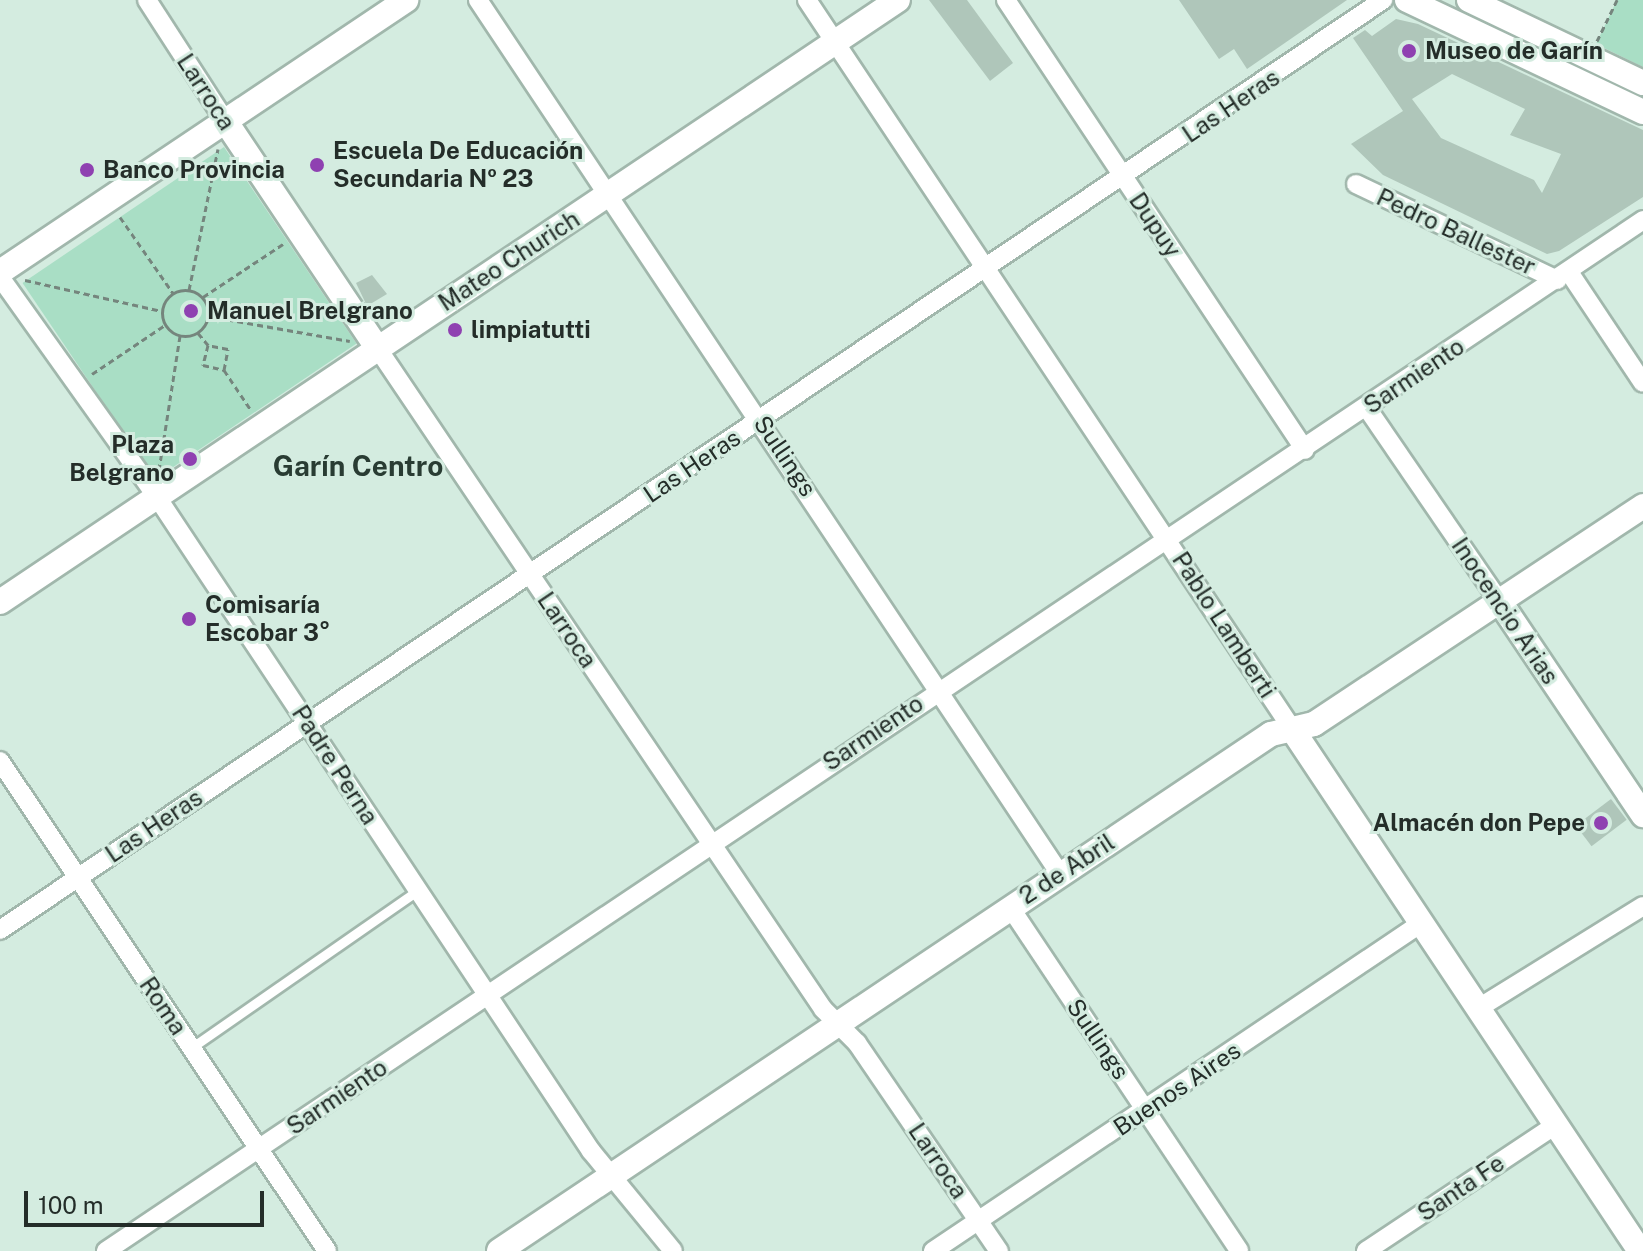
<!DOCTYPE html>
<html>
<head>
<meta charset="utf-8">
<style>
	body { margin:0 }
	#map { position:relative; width:1643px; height:1251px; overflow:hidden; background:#d4ece0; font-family:"Public Sans",sans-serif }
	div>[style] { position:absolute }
	.green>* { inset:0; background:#a9dec5; transform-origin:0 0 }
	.building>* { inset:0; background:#afc6ba; transform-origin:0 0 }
	.path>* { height:3px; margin-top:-1.5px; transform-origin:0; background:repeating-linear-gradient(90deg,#75857d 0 6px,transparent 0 10px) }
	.path>.ring { margin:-1.5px; padding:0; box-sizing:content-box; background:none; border:3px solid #75857d; border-radius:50% }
	.roads { filter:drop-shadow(2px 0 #a1b7ac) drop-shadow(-2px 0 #a1b7ac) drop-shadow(0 2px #a1b7ac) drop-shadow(0 -2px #a1b7ac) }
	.lane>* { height:9px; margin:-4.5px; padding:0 4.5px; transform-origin:4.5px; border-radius:4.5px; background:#fff }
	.street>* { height:18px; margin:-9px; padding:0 9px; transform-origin:9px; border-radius:9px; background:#fff }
	.secondary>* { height:24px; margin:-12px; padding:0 12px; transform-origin:12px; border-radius:12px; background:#fff }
	.dots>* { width:22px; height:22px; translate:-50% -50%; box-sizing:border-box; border:4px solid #d4ece0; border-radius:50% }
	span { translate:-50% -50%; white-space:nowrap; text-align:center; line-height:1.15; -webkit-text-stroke:6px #d4ece0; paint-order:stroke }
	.poi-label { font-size:24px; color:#242d29; font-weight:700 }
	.left { translate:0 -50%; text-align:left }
	.right { translate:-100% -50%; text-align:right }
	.street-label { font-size:24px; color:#242d29 }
	.quarter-label { font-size:28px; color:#293c33; font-weight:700 }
	.scale { position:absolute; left:24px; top:1191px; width:240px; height:36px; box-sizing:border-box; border:4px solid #242d29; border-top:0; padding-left:10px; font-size:24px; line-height:28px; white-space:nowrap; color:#242d29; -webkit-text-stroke:6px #d4ece0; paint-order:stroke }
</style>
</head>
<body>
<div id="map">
	<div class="green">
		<i style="clip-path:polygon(1617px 0,1643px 0,1643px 67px,1596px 44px)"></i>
		<i style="left:224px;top:147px;width:237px;height:243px;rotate:56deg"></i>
	</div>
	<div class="building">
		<i style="clip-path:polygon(929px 0,967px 0,1013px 63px,990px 81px)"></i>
		<i style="clip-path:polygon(1179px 0,1347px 0,1247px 69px,1234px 49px,1219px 59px)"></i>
		<i style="clip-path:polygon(evenodd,1396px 19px,1418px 24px,1643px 130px,1643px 197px,1559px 251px,1547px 254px,1383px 175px,1351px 144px,1403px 111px,1353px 38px,1365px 30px,1372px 36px,1396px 19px,1452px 74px,1525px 109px,1510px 135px,1561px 154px,1542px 193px,1534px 180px,1441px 138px,1412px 99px,1452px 74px)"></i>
		<i style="clip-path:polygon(372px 275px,387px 294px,367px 306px,356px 283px)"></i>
		<i style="left:1611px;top:799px;width:26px;height:44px;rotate:53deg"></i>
	</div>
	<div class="path">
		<i style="left:1597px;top:41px;width:46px;rotate:-64deg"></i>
		<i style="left:120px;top:217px;width:93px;rotate:55.1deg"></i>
		<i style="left:25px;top:280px;width:140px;rotate:12.8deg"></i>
		<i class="ring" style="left:162px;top:290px;width:43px;height:43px"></i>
		<i style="left:189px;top:290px;width:144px;rotate:-78.4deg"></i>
		<i style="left:203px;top:297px;width:96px;rotate:-33.5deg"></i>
		<i style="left:208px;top:316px;width:144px;rotate:10deg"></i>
		<i style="left:198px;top:333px;width:16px;rotate:50deg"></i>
		<i style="left:224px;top:370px;width:21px;rotate:-79deg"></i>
		<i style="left:228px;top:349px;width:20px;rotate:-169deg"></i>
		<i style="left:208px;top:345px;width:21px;rotate:104deg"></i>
		<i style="left:203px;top:365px;width:22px;rotate:13deg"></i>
		<i style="left:224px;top:370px;width:48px;rotate:56deg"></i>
		<i style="left:92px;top:374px;width:88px;rotate:-33.9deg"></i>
		<i style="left:159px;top:470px;width:136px;rotate:-81.1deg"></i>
	</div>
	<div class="roads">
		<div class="lane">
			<i style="left:191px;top:1048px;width:275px;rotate:-34.8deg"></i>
		</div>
		<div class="street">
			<i style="left:147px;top:0;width:142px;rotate:57.1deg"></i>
			<i style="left:478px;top:0;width:1050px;rotate:56.34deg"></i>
			<i style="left:807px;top:0;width:876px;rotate:56.36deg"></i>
			<i style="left:1006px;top:0;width:540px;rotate:56.4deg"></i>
			<i style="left:1356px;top:184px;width:223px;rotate:25.5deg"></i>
			<i style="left:1569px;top:272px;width:133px;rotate:56.3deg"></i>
			<i style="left:0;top:277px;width:267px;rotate:54.5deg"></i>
			<i style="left:155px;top:494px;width:789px;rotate:56.43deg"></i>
			<i style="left:591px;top:1151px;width:129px;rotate:50.6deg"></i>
			<i style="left:376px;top:346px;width:800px;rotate:56.01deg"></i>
			<i style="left:823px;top:1009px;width:48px;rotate:45deg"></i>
			<i style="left:857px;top:1043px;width:252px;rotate:55.7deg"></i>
			<i style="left:1367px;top:408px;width:235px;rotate:55.6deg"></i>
			<i style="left:0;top:761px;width:589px;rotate:56.28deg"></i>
			<i style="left:1010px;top:907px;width:413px;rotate:56.3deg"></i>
			<i style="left:0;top:930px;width:1667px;rotate:-33.92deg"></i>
			<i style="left:1477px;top:1009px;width:195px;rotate:-31.8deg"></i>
			<i style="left:106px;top:1251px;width:1851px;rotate:-33.85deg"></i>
			<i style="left:933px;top:1251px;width:587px;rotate:-33.88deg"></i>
			<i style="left:1366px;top:1251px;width:228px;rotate:-33.6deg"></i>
		</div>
		<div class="secondary">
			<i style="left:1407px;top:0;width:261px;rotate:25.4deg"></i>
			<i style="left:1469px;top:0;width:193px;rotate:25.5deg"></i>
			<i style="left:224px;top:119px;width:273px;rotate:56.2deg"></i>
			<i style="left:0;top:272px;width:489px;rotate:-33.8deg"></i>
			<i style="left:0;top:602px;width:1081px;rotate:-33.84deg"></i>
			<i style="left:1500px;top:602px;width:257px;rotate:56.1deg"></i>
			<i style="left:1292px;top:729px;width:627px;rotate:56.31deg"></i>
			<i style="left:499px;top:1251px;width:929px;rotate:-33.81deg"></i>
			<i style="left:1271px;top:734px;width:44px;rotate:-13.1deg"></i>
			<i style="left:1314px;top:724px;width:395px;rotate:-33.5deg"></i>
		</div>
	</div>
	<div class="dots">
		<i style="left:1409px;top:51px;background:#8f41b1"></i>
		<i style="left:317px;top:165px;background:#8f41b1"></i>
		<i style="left:87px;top:170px;background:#8f41b1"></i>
		<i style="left:191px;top:311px;background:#8f41b1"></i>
		<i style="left:455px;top:330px;background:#8f41b1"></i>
		<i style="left:190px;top:459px;background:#8f41b1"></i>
		<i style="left:189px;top:619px;background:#8f41b1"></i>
		<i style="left:1601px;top:823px;background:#8f41b1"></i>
	</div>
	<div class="poi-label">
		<span class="left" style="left:1425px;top:51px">Museo de Garín</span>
		<span class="left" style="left:333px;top:165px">Escuela De Educación<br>Secundaria Nº 23</span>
		<span class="left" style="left:103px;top:170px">Banco Provincia</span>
		<span class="left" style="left:207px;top:311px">Manuel Brelgrano</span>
		<span class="left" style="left:471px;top:330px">limpiatutti</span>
		<span class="right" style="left:174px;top:459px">Plaza<br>Belgrano</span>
		<span class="left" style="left:205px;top:619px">Comisaría<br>Escobar 3°</span>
		<span class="right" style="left:1585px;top:823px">Almacén don Pepe</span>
	</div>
	<div class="street-label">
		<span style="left:206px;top:92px;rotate:57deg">Larroca</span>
		<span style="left:1231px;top:106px;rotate:-34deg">Las Heras</span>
		<span style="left:1155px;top:225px;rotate:56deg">Dupuy</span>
		<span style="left:1456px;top:232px;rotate:25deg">Pedro Ballester</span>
		<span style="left:509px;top:261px;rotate:-33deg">Mateo Churich</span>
		<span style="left:1414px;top:376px;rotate:-34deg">Sarmiento</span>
		<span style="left:785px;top:456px;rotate:56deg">Sullings</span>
		<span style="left:692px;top:466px;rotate:-34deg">Las Heras</span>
		<span style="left:1505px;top:611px;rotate:56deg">Inocencio Arias</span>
		<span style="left:1224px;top:625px;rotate:57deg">Pablo Lamberti</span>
		<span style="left:567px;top:630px;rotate:56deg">Larroca</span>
		<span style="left:873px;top:733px;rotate:-34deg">Sarmiento</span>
		<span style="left:335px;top:765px;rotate:57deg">Padre Perna</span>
		<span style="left:154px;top:826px;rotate:-34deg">Las Heras</span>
		<span style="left:1067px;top:869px;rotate:-33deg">2 de Abril</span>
		<span style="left:163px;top:1006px;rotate:56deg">Roma</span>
		<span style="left:1098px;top:1039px;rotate:56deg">Sullings</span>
		<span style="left:1177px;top:1089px;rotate:-34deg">Buenos Aires</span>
		<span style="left:337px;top:1097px;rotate:-34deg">Sarmiento</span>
		<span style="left:938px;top:1161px;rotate:56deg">Larroca</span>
		<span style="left:1461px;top:1188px;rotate:-34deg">Santa Fe</span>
	</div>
	<div class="quarter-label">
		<span style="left:358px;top:466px">Garín Centro</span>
	</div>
	<div class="scale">100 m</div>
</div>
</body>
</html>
